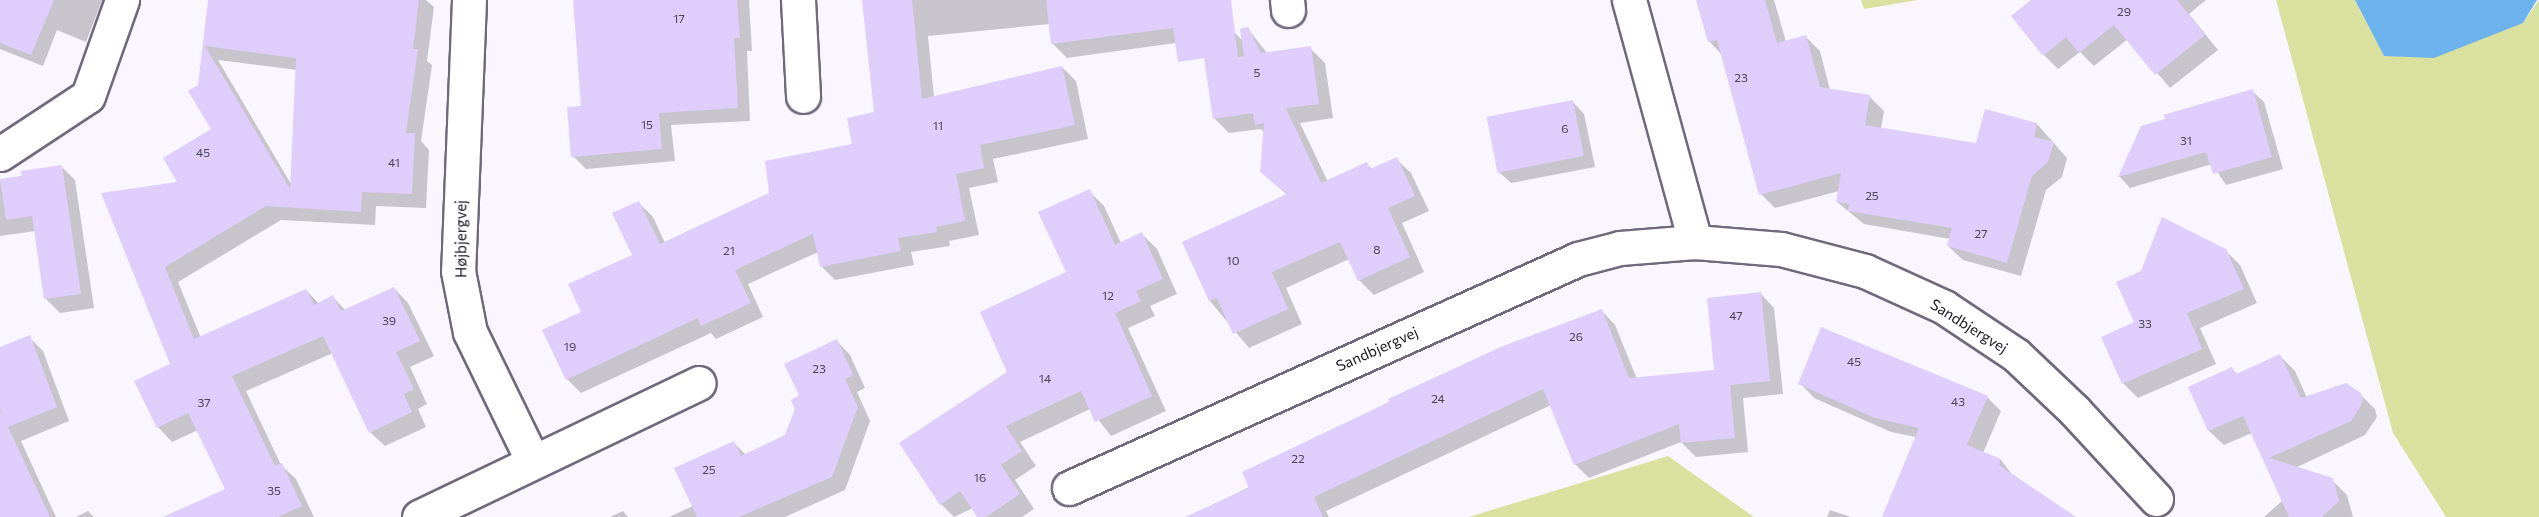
<!DOCTYPE html>
<html>
<head>
<meta charset="utf-8">
<style>
	body { margin:0 }
	#map { position:relative; width:2539px; height:517px; overflow:hidden; background:#f9f6ff; font-family:Commissioner,sans-serif }
	div>[style] { position:absolute }
	.green>* { inset:0; background:#dae19e }
	.water>* { inset:0; background:#6cb2ed }
	.shadow>* { inset:0; background:#0003 }
	.building>* { inset:0; background:#dfcdfc; transform-origin:0 0 }
	.roads { filter:drop-shadow(2px 0 #70697c) drop-shadow(-2px 0 #70697c) drop-shadow(0 2px #70697c) drop-shadow(0 -2px #70697c) }
	.minor>* { height:33px; margin:-16.5px; padding:0 16.5px; transform-origin:16.5px; border-radius:16.5px; background:#fff }
	span { translate:-50% -50%; white-space:nowrap; text-align:center; line-height:1.15; -webkit-text-stroke:4.5px #fff; paint-order:stroke }
	.number-label { font-size:12px; color:#4c4557 }
	.number-label span { -webkit-text-stroke-width:0 }
	.street-label { font-size:15px; color:#1b1820 }
</style>
</head>
<body>
<div id="map">
	<div class="green">
		<i style="clip-path:polygon(1861px 0,1918px 0,1864px 9px)"></i>
		<i style="clip-path:polygon(2276px 0,2355px 0,2384px 56px,2523px 23px,2539px 0,2539px 517px,2446px 517px,2393px 433px)"></i>
		<i style="clip-path:polygon(1668px 456px,1754px 517px,1469px 517px)"></i>
	</div>
	<div class="water">
		<i style="clip-path:polygon(2355px 0,2537px 0,2523px 23px,2434px 58px,2384px 56px)"></i>
	</div>
	<div class="shadow">
		<i style="clip-path:polygon(0 0,102px 0,86px 42px,57px 30px,43px 66px,0 49px)"></i>
		<i style="clip-path:polygon(evenodd,210px 0,426px 0,434px 7px,427px 61px,432px 65px,421px 141px,429px 150px,426px 208px,376px 206px,375px 225px,281px 220px,178px 282px,201px 338px,306px 290px,319px 304px,333px 297px,346px 311px,394px 288px,408px 303px,434px 356px,410px 367px,427px 404px,418px 409px,426px 427px,385px 446px,370px 432px,333px 353px,246px 391px,281px 465px,296px 479px,314px 517px,194px 517px,227px 490px,198px 430px,172px 442px,158px 427px,172px 364px,103px 194px,180px 183px,213px 130px,199px 86px,210px 0,218px 60px,297px 70px,291px 184px,218px 60px)"></i>
		<i style="clip-path:polygon(575px 0,749px 0,752px 51px,747px 51px,750px 121px,671px 125px,675px 161px,586px 169px,573px 156px,583px 107px)"></i>
		<i style="clip-path:polygon(863px 0,1192px 0,1197px 40px,1067px 58px,1053px 44px,1050px 24px,928px 36px,934px 97px,1062px 67px,1076px 81px,1088px 139px,993px 159px,998px 182px,969px 188px,979px 235px,949px 241px,950px 246px,911px 252px,914px 265px,835px 280px,821px 266px,818px 252px,748px 284px,763px 317px,716px 339px,711px 333px,581px 393px,567px 379px,583px 313px,634px 255px,639px 203px,653px 217px,665px 243px,771px 194px,854px 145px,876px 114px)"></i>
		<i style="clip-path:polygon(1698px 0,1774px 0,1786px 42px,1806px 37px,1820px 51px,1830px 90px,1870px 97px,1884px 111px,1881px 129px,1977px 145px,2037px 124px,2067px 158px,2062px 177px,2046px 190px,2021px 276px,1963px 260px,1948px 246px,1950px 239px,1864px 224px,1837px 202px,1839px 191px,1775px 208px,1761px 194px,1722px 55px,1709px 41px)"></i>
		<i style="clip-path:polygon(2035px 0,2206px 0,2189px 14px,2218px 50px,2170px 88px,2128px 39px,2094px 66px,2080px 52px,2058px 69px,2044px 55px)"></i>
		<i style="clip-path:polygon(1248px 29px,1268px 54px,1310px 48px,1325px 63px,1333px 118px,1300px 123px,1328px 182px,1367px 164px,1372px 169px,1396px 159px,1411px 173px,1429px 211px,1402px 223px,1424px 272px,1374px 295px,1359px 280px,1349px 259px,1286px 288px,1302px 324px,1249px 348px,1210px 301px,1288px 196px,1262px 172px,1264px 132px,1261px 129px,1229px 133px,1214px 118px,1234px 32px,1244px 42px)"></i>
		<i style="clip-path:polygon(2252px 91px,2264px 102px,2283px 169px,2226px 185px,2212px 164px,2130px 188px,2119px 176px)"></i>
		<i style="clip-path:polygon(1573px 102px,1584px 114px,1595px 167px,1511px 183px,1499px 172px)"></i>
		<i style="clip-path:polygon(61px 166px,75px 180px,94px 308px,60px 313px,45px 298px,36px 231px,0 236px,0 181px)"></i>
		<i style="clip-path:polygon(1089px 191px,1104px 206px,1121px 243px,1142px 234px,1157px 249px,1177px 294px,1150px 306px,1155px 316px,1128px 328px,1166px 411px,1111px 436px,1090px 409px,1020px 442px,1036px 466px,1015px 480px,1034px 509px,1022px 517px,979px 517px,973px 508px,954px 517px,941px 504px,1009px 372px,1068px 273px)"></i>
		<i style="clip-path:polygon(2225px 250px,2240px 265px,2257px 303px,2200px 328px,2216px 364px,2138px 398px,2123px 383px,2136px 323px)"></i>
		<i style="clip-path:polygon(1761px 294px,1774px 308px,1783px 394px,1743px 398px,1748px 452px,1696px 457px,1681px 442px,1589px 478px,1575px 464px,1551px 405px,1326px 511px,1329px 517px,1189px 517px,1602px 311px,1615px 325px,1637px 379px,1716px 372px)"></i>
		<i style="clip-path:polygon(29px 337px,43px 351px,69px 421px,21px 441px,56px 517px,0 517px,0 348px)"></i>
		<i style="clip-path:polygon(837px 341px,850px 355px,865px 388px,857px 392px,870px 421px,845px 490px,785px 517px,669px 517px,693px 506px,733px 442px,746px 455px,786px 436px,801px 396px)"></i>
		<i style="clip-path:polygon(2280px 356px,2295px 371px,2307px 398px,2360px 394px,2375px 409px,2377px 417px,2365px 435px,2295px 468px,2332px 480px,2347px 495px,2353px 517px,2264px 517px,2283px 500px,2252px 433px,2224px 445px,2209px 431px,2190px 388px,2232px 369px,2238px 375px)"></i>
		<i style="clip-path:polygon(1800px 383px,1987px 397px,2001px 411px,1983px 453px,2001px 460px,2014px 477px,2071px 517px,1883px 517px,1916px 437px,1891px 432px,1814px 398px)"></i>
		<i style="clip-path:polygon(1830px 510px,1851px 517px,1827px 517px)"></i>
		<i style="clip-path:polygon(88px 511px,94px 517px,76px 517px)"></i>
		<i style="clip-path:polygon(623px 511px,628px 517px,610px 517px)"></i>
	</div>
	<div class="building">
		<i style="clip-path:polygon(0 0,54px 0,31px 55px,0 43px)"></i>
		<i style="clip-path:polygon(evenodd,208px 0,419px 0,413px 49px,418px 49px,406px 133px,415px 133px,412px 194px,362px 192px,361px 212px,266px 206px,165px 267px,194px 339px,306px 289px,314px 305px,333px 295px,341px 311px,394px 287px,420px 341px,396px 352px,414px 389px,404px 394px,412px 412px,369px 433px,323px 336px,232px 376px,275px 466px,282px 463px,302px 506px,278px 517px,163px 517px,225px 489px,188px 413px,157px 428px,134px 381px,170px 364px,101px 193px,177px 182px,163px 158px,211px 129px,188px 91px,198px 85px,208px 0,205px 46px,296px 58px,290px 189px,205px 46px)"></i>
		<i style="clip-path:polygon(573px 0,737px 0,740px 38px,734px 38px,738px 108px,659px 113px,662px 149px,571px 157px,567px 107px,581px 106px)"></i>
		<i style="clip-path:polygon(862px 0,912px 0,922px 99px,1062px 66px,1075px 125px,980px 145px,984px 168px,956px 174px,965px 221px,936px 227px,937px 232px,898px 238px,901px 251px,820px 267px,813px 234px,735px 270px,751px 303px,701px 326px,698px 318px,566px 380px,542px 330px,581px 312px,568px 284px,632px 255px,612px 213px,639px 201px,660px 244px,769px 193px,765px 161px,852px 144px,847px 118px,874px 112px)"></i>
		<i style="clip-path:polygon(1046px 0,1231px 0,1238px 57px,1244px 56px,1240px 29px,1248px 27px,1261px 53px,1311px 46px,1319px 104px,1286px 108px,1321px 183px,1367px 162px,1370px 169px,1397px 157px,1415px 196px,1388px 208px,1410px 257px,1358px 281px,1340px 242px,1272px 272px,1288px 309px,1233px 334px,1217px 298px,1209px 301px,1182px 242px,1287px 194px,1260px 172px,1264px 123px,1255px 125px,1253px 113px,1213px 119px,1204px 58px,1178px 62px,1173px 28px,1051px 44px)"></i>
		<i style="clip-path:polygon(1696px 0,1765px 0,1777px 43px,1806px 35px,1820px 87px,1870px 95px,1865px 125px,1976px 143px,1985px 109px,2037px 123px,2034px 137px,2054px 142px,2048px 162px,2032px 176px,2007px 263px,1947px 246px,1952px 228px,1848px 211px,1849px 204px,1836px 202px,1841px 173px,1759px 195px,1717px 40px,1708px 42px)"></i>
		<i style="clip-path:polygon(2031px 0,2177px 0,2205px 35px,2155px 75px,2114px 25px,2079px 53px,2066px 37px,2043px 56px,2011px 16px)"></i>
		<i style="clip-path:polygon(2253px 89px,2272px 157px,2213px 174px,2206px 152px,2118px 177px,2141px 126px,2165px 119px,2163px 115px)"></i>
		<i style="left:1573px;top:100px;width:57px;height:88px;rotate:79deg"></i>
		<i style="clip-path:polygon(62px 165px,81px 294px,44px 299px,32px 216px,6px 220px,0 179px,22px 176px,21px 171px)"></i>
		<i style="clip-path:polygon(1090px 189px,1115px 245px,1142px 232px,1163px 279px,1136px 291px,1141px 301px,1115px 313px,1152px 396px,1095px 422px,1081px 391px,1006px 426px,1022px 451px,1001px 465px,1020px 494px,986px 517px,977px 517px,960px 491px,940px 505px,899px 443px,1007px 372px,980px 312px,1066px 272px,1038px 212px)"></i>
		<i style="clip-path:polygon(2162px 217px,2226px 249px,2244px 289px,2187px 313px,2202px 349px,2122px 384px,2101px 337px,2134px 322px,2116px 282px,2141px 271px)"></i>
		<i style="clip-path:polygon(1761px 292px,1770px 381px,1730px 385px,1735px 438px,1681px 443px,1679px 424px,1574px 465px,1543px 389px,1314px 497px,1323px 517px,1185px 517px,1249px 488px,1242px 472px,1389px 402px,1388px 399px,1503px 346px,1602px 309px,1629px 378px,1714px 370px,1707px 298px)"></i>
		<i style="clip-path:polygon(1821px 327px,1988px 396px,1967px 445px,2001px 459px,1999px 465px,2076px 517px,1882px 517px,1919px 428px,1875px 418px,1798px 384px)"></i>
		<i style="clip-path:polygon(30px 335px,57px 407px,8px 427px,50px 517px,0 517px,0 410px,4px 417px,0 408px,0 347px)"></i>
		<i style="clip-path:polygon(837px 339px,853px 375px,845px 379px,858px 407px,832px 477px,739px 517px,697px 517px,674px 468px,734px 441px,741px 456px,785px 435px,795px 409px,791px 400px,799px 395px,784px 364px)"></i>
		<i style="clip-path:polygon(2280px 354px,2301px 398px,2346px 383px,2361px 393px,2363px 402px,2351px 421px,2269px 458px,2333px 478px,2339px 501px,2322px 517px,2289px 517px,2243px 416px,2208px 431px,2188px 387px,2232px 367px,2236px 374px)"></i>
	</div>
	<div class="roads">
		<div class="minor">
			<i style="left:469px;top:0;width:271px;rotate:92.3deg"></i>
			<i style="left:458px;top:271px;width:62px;rotate:78.9deg"></i>
			<i style="left:470px;top:332px;width:144px;rotate:64.1deg"></i>
			<i style="left:798px;top:0;width:96px;rotate:87deg"></i>
			<i style="left:1287px;top:0;width:10px;rotate:84deg"></i>
			<i style="left:1629px;top:0;width:251px;rotate:74.7deg"></i>
			<i style="left:0;top:154px;width:105px;rotate:-33.4deg"></i>
			<i style="left:88px;top:96px;width:102px;rotate:-70.5deg"></i>
			<i style="left:1069px;top:488px;width:558px;rotate:-24.22deg"></i>
			<i style="left:1578px;top:259px;width:43px;rotate:-14.7deg"></i>
			<i style="left:1620px;top:248px;width:75px;rotate:-4.6deg"></i>
			<i style="left:1695px;top:242px;width:86px;rotate:4.7deg"></i>
			<i style="left:1781px;top:249px;width:87px;rotate:14.7deg"></i>
			<i style="left:1865px;top:271px;width:87px;rotate:24.5deg"></i>
			<i style="left:1944px;top:307px;width:87px;rotate:33.7deg"></i>
			<i style="left:2016px;top:355px;width:80px;rotate:43.5deg"></i>
			<i style="left:2074px;top:410px;width:121px;rotate:47.3deg"></i>
			<i style="left:419px;top:517px;width:310px;rotate:-25.6deg"></i>
		</div>
	</div>
	<div class="number-label">
		<span style="left:2124px;top:12px">29</span>
		<span style="left:679px;top:19px">17</span>
		<span style="left:1257px;top:73px">5</span>
		<span style="left:1741px;top:78px">23</span>
		<span style="left:647px;top:125px">15</span>
		<span style="left:938px;top:126px">11</span>
		<span style="left:1565px;top:129px">6</span>
		<span style="left:2186px;top:141px">31</span>
		<span style="left:203px;top:153px">45</span>
		<span style="left:394px;top:163px">41</span>
		<span style="left:1872px;top:196px">25</span>
		<span style="left:1981px;top:234px">27</span>
		<span style="left:1377px;top:250px">8</span>
		<span style="left:729px;top:251px">21</span>
		<span style="left:1233px;top:261px">10</span>
		<span style="left:1108px;top:296px">12</span>
		<span style="left:1736px;top:316px">47</span>
		<span style="left:389px;top:321px">39</span>
		<span style="left:2145px;top:324px">33</span>
		<span style="left:1576px;top:337px">26</span>
		<span style="left:570px;top:347px">19</span>
		<span style="left:1854px;top:362px">45</span>
		<span style="left:819px;top:369px">23</span>
		<span style="left:1045px;top:379px">14</span>
		<span style="left:1438px;top:399px">24</span>
		<span style="left:1958px;top:402px">43</span>
		<span style="left:204px;top:403px">37</span>
		<span style="left:1298px;top:459px">22</span>
		<span style="left:709px;top:470px">25</span>
		<span style="left:980px;top:478px">16</span>
		<span style="left:274px;top:491px">35</span>
	</div>
	<div class="street-label">
		<span style="left:461px;top:239px;rotate:-90deg">Højbjergvej</span>
		<span style="left:1969px;top:326px;rotate:32deg">Sandbjergvej</span>
		<span style="left:1377px;top:349px;rotate:-24deg">Sandbjergvej</span>
	</div>
</div>
</body>
</html>
